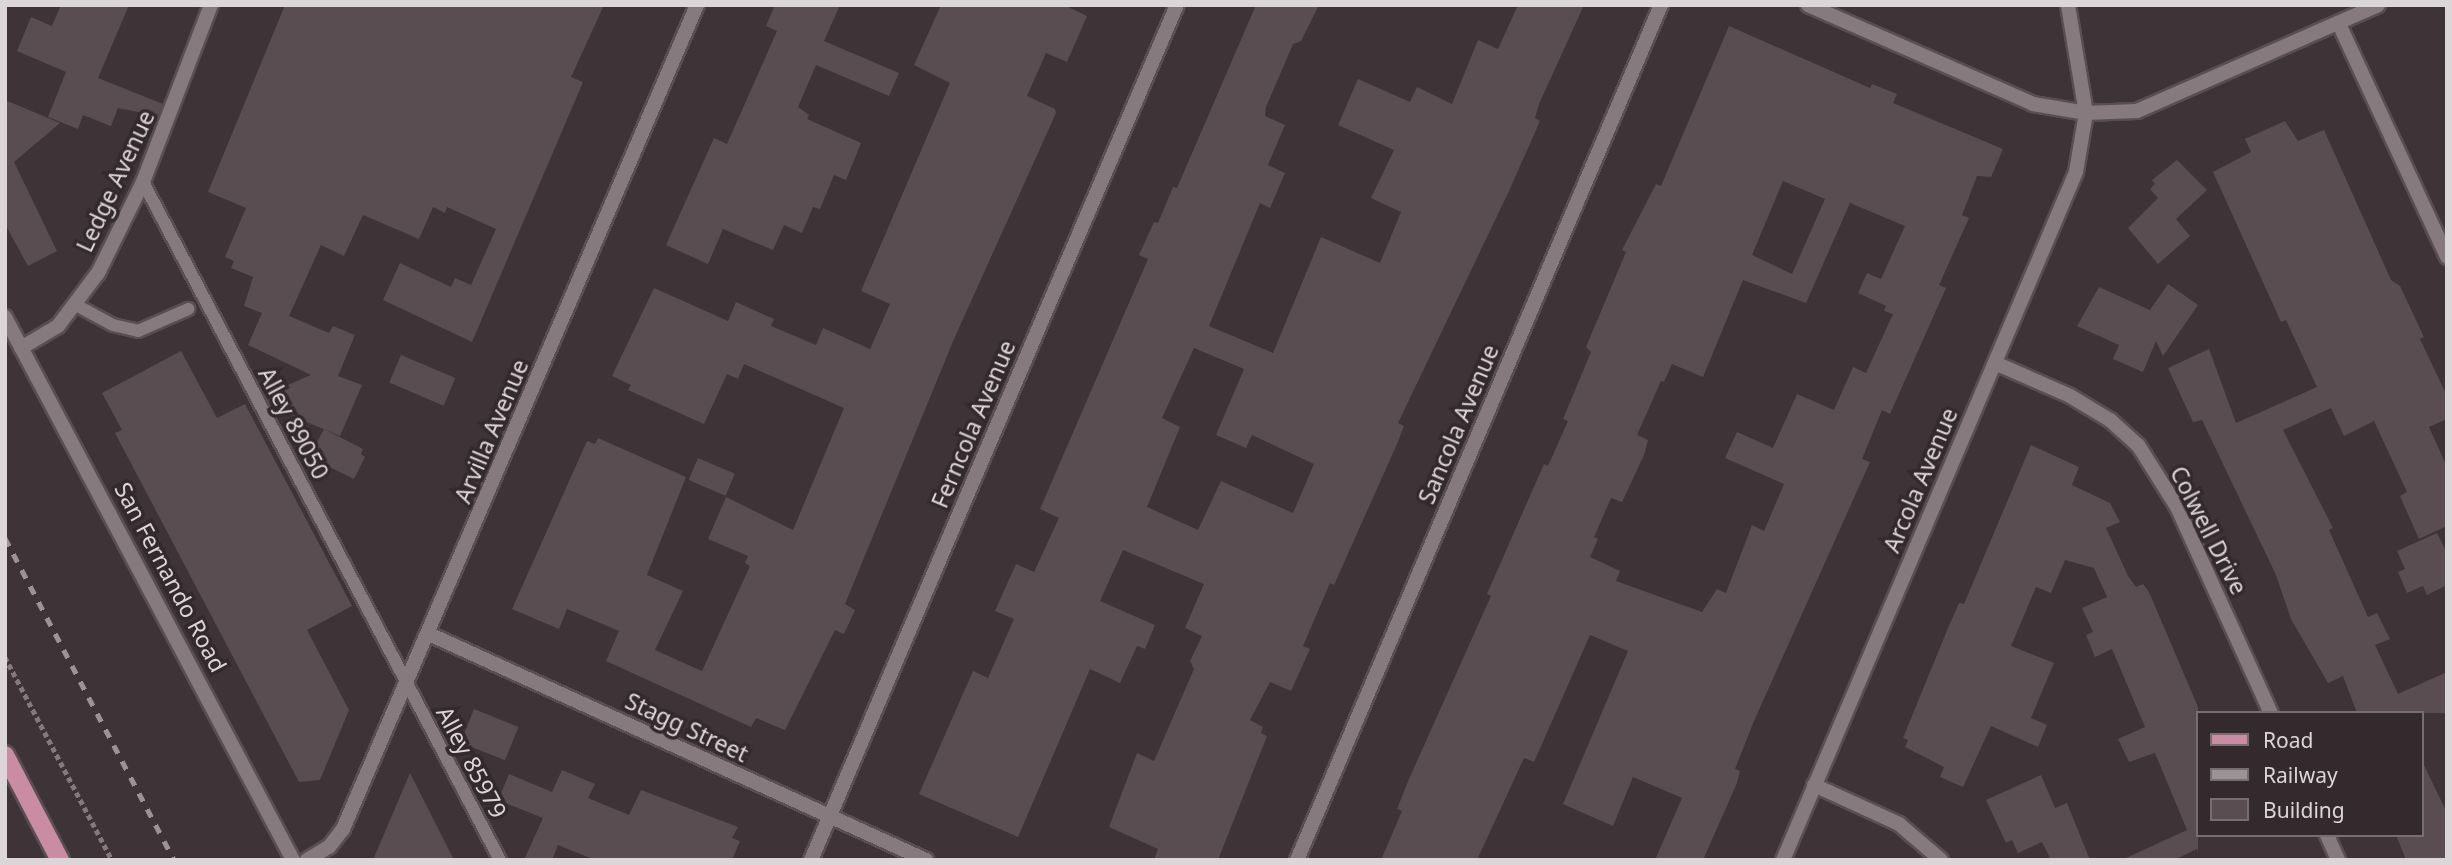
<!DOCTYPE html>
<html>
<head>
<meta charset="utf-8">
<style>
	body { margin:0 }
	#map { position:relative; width:2452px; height:865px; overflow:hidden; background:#3e3337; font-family:"Noto Sans",sans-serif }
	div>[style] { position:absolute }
	.building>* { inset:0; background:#594d51; transform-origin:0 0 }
	.path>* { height:4.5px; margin-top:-2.25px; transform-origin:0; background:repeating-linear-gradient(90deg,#837a7d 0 5px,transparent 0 8.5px) }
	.roads { filter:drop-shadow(2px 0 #594f52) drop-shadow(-2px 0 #594f52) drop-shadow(0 2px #594f52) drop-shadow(0 -2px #594f52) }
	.lane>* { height:12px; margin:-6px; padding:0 6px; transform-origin:6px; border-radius:6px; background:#867a7e }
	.street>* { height:14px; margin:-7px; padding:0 7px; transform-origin:7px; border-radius:7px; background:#867a7e }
	.primary>* { height:18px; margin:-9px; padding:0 9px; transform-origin:9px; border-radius:9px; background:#c98ca3 }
	.rail>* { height:5px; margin-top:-2.5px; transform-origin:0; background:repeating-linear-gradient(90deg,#9b9396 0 9px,transparent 0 18px) }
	span { translate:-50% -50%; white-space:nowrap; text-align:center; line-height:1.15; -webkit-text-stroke:7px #34292d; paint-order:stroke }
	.street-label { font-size:23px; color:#ddd6d8 }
	.frame { position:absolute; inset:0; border:7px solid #ddd6d8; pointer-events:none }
	.legend { position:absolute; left:2196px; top:711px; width:228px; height:126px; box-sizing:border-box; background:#34292d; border:2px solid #786e71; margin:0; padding:9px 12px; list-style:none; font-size:21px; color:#ddd6d8 }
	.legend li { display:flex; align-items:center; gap:14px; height:35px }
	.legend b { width:35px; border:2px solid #786e71 }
</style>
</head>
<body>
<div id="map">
	<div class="building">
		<i style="clip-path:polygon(61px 5px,129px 5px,98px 78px,163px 104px,158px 116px,118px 108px,111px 126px,83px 115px,78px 129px,48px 117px,66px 72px,17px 51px,31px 17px,52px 26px)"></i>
		<i style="clip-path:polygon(285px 5px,604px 5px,571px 77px,583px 82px,472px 342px,383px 300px,400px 263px,451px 287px,455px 278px,471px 285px,496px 229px,447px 207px,445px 213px,433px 207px,419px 239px,363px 215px,344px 256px,321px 245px,289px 316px,329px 333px,333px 326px,355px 335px,338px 376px,362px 385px,340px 436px,271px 407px,265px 395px,311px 375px,248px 345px,262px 313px,244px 306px,253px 277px,231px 268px,234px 261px,225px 257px,246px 208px,208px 192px)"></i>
		<i style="clip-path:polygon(775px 5px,840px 5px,824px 41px,899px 73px,889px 96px,816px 65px,798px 107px,809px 115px,807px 119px,861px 143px,846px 180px,834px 175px,820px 209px,813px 207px,802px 233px,784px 225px,773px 250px,723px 229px,708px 264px,666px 245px,714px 138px,727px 144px,777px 31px,766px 26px)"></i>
		<i style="clip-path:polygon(941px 5px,1064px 5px,1087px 16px,1067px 62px,1046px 53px,1027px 96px,1055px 109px,1056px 113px,954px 339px,845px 604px,855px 610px,844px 634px,835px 630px,785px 730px,756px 718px,751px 727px,606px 661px,619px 631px,567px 609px,559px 629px,512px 609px,587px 441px,595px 444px,598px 438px,686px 477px,647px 575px,683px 591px,655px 650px,702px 671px,750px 566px,745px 563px,748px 556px,708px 539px,726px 497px,793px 530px,844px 408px,744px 364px,738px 379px,727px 374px,704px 424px,628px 390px,631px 385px,612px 376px,654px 288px,728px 321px,736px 302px,774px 319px,771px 326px,816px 345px,823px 328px,870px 349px,890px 304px,861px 291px,950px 83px,914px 65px)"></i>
		<i style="clip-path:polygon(evenodd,1256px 5px,1319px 5px,1301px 41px,1293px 44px,1266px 107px,1265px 116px,1285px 125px,1268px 165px,1285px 173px,1270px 208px,1260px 203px,1209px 326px,1273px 353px,1321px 237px,1380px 263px,1401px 212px,1371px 198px,1394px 150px,1338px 125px,1358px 79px,1410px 102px,1417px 87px,1452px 104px,1478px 40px,1498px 49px,1518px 5px,1584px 5px,1539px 104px,1535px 118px,1540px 121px,1509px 191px,1398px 423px,1404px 426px,1397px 444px,1334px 585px,1330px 583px,1303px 646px,1310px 649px,1291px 691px,1270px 682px,1250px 720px,1263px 727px,1261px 733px,1267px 736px,1218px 860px,1154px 860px,1158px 849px,1109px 827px,1137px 753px,1154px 761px,1194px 669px,1190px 661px,1202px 636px,1185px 628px,1204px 584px,1123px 550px,1100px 601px,1155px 625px,1145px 649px,1137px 646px,1120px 683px,1090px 669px,1018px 837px,919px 794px,973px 671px,988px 678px,1014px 619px,995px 611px,1016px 564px,1034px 572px,1059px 518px,1040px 509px,1148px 259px,1139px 255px,1154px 222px,1158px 223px,1173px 187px,1177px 188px,1256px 5px,1194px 348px,1244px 369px,1216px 435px,1246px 448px,1252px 435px,1314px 464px,1293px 513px,1221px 481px,1198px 530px,1147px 507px,1180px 427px,1162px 418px,1194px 348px)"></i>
		<i style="clip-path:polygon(evenodd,1729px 26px,1870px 88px,1872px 84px,1897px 94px,1893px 103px,2003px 149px,1991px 177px,1977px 176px,1962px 215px,1969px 218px,1939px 285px,1946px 288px,1890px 414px,1882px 410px,1862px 459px,1870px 462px,1754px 721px,1735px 769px,1740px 771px,1737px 783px,1703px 860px,1655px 860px,1682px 798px,1633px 777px,1613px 826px,1563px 804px,1628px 651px,1590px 635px,1534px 762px,1524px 758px,1477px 860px,1381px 860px,1402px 811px,1397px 809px,1409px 779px,1491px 596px,1487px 594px,1544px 464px,1548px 466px,1568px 421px,1563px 419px,1591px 352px,1586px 347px,1626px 252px,1622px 250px,1656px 184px,1661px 186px,1729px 26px,1783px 181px,1825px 199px,1792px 274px,1752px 255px,1783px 181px,1729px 26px,1850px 203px,1905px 226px,1881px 279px,1867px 273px,1858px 293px,1886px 306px,1884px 311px,1893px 314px,1866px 373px,1853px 367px,1834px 410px,1797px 394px,1773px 448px,1737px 432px,1725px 458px,1784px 484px,1764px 531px,1752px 525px,1726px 593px,1717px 589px,1702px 612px,1616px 581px,1620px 571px,1590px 557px,1598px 539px,1594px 537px,1611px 498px,1622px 502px,1644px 455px,1648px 440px,1637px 435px,1661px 381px,1664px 382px,1672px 364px,1703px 377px,1743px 280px,1806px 303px,1850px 203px)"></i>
		<i style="clip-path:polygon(5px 100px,60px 123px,14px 162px,57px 251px,28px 266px,5px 224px)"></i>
		<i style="clip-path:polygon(2285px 121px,2298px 141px,2324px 130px,2391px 280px,2400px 286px,2424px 337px,2420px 339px,2447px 396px,2447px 419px,2429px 427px,2447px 467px,2447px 526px,2419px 539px,2400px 496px,2407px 492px,2374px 421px,2344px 436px,2331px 408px,2283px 430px,2333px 528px,2329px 530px,2368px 617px,2377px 613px,2390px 639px,2375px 645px,2398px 694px,2447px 672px,2447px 713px,2357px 713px,2343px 676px,2328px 683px,2291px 619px,2276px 575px,2202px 420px,2193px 422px,2168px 368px,2209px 349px,2236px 423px,2317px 387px,2286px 320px,2281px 322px,2213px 172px,2251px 152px,2245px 139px)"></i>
		<i style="clip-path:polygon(2177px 160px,2207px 190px,2176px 219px,2190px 236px,2158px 264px,2128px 228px,2158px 198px,2150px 189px,2155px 184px,2152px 180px)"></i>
		<i style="clip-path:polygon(2168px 284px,2198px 305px,2163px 356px,2156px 341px,2143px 372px,2113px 359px,2119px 345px,2077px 326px,2099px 287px,2150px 310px)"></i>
		<i style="clip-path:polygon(181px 351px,217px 418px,245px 404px,352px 606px,307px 630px,349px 710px,320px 780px,299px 782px,115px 433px,122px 430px,102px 393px)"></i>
		<i style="left:401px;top:355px;width:59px;height:30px;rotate:23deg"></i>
		<i style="clip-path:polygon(324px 429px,363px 449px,361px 454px,365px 457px,354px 479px,309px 457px)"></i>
		<i style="clip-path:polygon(2031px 445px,2079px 467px,2072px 485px,2110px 503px,2120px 522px,2106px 528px,2128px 576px,2136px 587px,2143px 584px,2149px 592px,2198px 707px,2198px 853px,2197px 849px,2174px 860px,2126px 858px,2187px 830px,2155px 753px,2129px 762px,2118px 739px,2145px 727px,2112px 649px,2095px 657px,2086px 635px,2093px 632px,2082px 608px,2107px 597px,2094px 568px,2065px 560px,2051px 593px,2036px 587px,2011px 646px,2054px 663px,2031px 718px,2047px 725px,2038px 747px,1991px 726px,1963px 787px,1940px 777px,1944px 767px,1905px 747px,1908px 740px,1903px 738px,1948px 628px,1959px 603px,1964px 604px)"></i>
		<i style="left:698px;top:458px;width:40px;height:24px;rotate:23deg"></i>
		<i style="clip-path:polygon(2437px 533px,2447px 553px,2447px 585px,2427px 595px,2423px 586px,2407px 593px,2398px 572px,2405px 569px,2397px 551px)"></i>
		<i style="left:474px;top:709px;width:48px;height:36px;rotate:22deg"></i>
		<i style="clip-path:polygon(2422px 761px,2447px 813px,2447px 860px,2406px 860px,2396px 835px,2422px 835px)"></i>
		<i style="clip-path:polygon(562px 770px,595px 784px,588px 798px,629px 815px,641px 790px,738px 827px,732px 838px,740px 841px,732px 860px,595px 860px,558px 845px,552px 860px,524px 860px,543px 818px,498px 800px,509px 774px,552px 792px)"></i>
		<i style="clip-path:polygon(410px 773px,454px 860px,373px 860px)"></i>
		<i style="clip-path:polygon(2041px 775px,2055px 808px,2067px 803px,2090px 860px,2051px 860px,2042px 842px,2018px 853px,2012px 840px,2006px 843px,1986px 800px)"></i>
	</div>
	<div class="path">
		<i style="left:5px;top:657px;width:229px;rotate:62.2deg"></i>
	</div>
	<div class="roads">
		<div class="lane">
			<i style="left:143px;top:182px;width:766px;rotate:62.23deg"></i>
			<i style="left:76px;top:305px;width:42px;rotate:28.4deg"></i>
			<i style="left:113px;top:325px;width:26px;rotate:13deg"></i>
			<i style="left:138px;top:331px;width:55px;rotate:-23.7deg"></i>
		</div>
		<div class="street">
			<i style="left:1808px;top:5px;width:246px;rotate:23.7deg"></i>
			<i style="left:2033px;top:104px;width:54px;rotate:9.6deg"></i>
			<i style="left:2086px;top:113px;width:51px;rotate:-2.2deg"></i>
			<i style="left:2137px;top:111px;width:263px;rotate:-23.7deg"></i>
			<i style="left:2339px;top:24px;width:257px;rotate:65.1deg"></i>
			<i style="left:5px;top:317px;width:615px;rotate:62.06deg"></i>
			<i style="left:21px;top:348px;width:43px;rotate:-30.7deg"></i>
			<i style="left:58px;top:326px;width:66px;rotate:-53deg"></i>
			<i style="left:98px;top:273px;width:102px;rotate:-63.7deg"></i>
			<i style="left:143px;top:182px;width:190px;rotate:-69deg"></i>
			<i style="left:1995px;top:363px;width:82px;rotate:23.7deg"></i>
			<i style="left:2070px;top:396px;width:47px;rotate:31deg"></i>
			<i style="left:2110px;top:420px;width:38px;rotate:42deg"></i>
			<i style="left:2138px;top:445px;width:73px;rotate:57.8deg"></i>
			<i style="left:2177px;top:507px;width:226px;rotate:65.5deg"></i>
			<i style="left:429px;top:634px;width:546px;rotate:24.45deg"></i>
			<i style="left:1814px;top:785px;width:94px;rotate:24.6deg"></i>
			<i style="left:1899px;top:824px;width:55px;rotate:40.6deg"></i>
			<i style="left:2327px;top:835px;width:27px;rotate:66deg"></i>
			<i style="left:307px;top:860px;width:26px;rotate:-31deg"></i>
			<i style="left:329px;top:847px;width:23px;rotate:-52deg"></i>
			<i style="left:343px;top:829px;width:897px;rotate:-66.75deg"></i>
			<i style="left:811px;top:860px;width:930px;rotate:-66.83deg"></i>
			<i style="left:1297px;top:860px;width:929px;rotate:-66.94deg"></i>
			<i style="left:1783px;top:860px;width:748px;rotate:-66.93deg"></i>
			<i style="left:2076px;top:172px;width:60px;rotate:-80.4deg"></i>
			<i style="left:2086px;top:113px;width:109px;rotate:-99.5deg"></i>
		</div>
		<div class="primary">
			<i style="left:5px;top:755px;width:119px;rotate:62.4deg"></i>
		</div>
	</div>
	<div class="rail">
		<i style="left:5px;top:538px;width:364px;rotate:62.3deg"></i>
	</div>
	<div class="street-label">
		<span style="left:115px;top:181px;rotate:-65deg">Ledge Avenue</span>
		<span style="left:294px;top:423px;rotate:62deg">Alley 89050</span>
		<span style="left:973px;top:424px;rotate:-67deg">Ferncola Avenue</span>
		<span style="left:1458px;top:424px;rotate:-67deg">Sancola Avenue</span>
		<span style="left:491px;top:431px;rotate:-67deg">Arvilla Avenue</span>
		<span style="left:1920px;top:480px;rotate:-67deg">Arcola Avenue</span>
		<span style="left:2209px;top:530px;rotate:63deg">Colwell Drive</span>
		<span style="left:171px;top:577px;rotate:62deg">San Fernando Road</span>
		<span style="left:687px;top:727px;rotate:25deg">Stagg Street</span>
		<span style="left:472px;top:762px;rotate:62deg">Alley 85979</span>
	</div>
	<div class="frame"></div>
	<ul class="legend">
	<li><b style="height:9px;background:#c98ca3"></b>Road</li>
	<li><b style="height:9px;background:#9b9396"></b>Railway</li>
	<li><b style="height:19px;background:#594d51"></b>Building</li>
	</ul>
</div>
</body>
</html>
